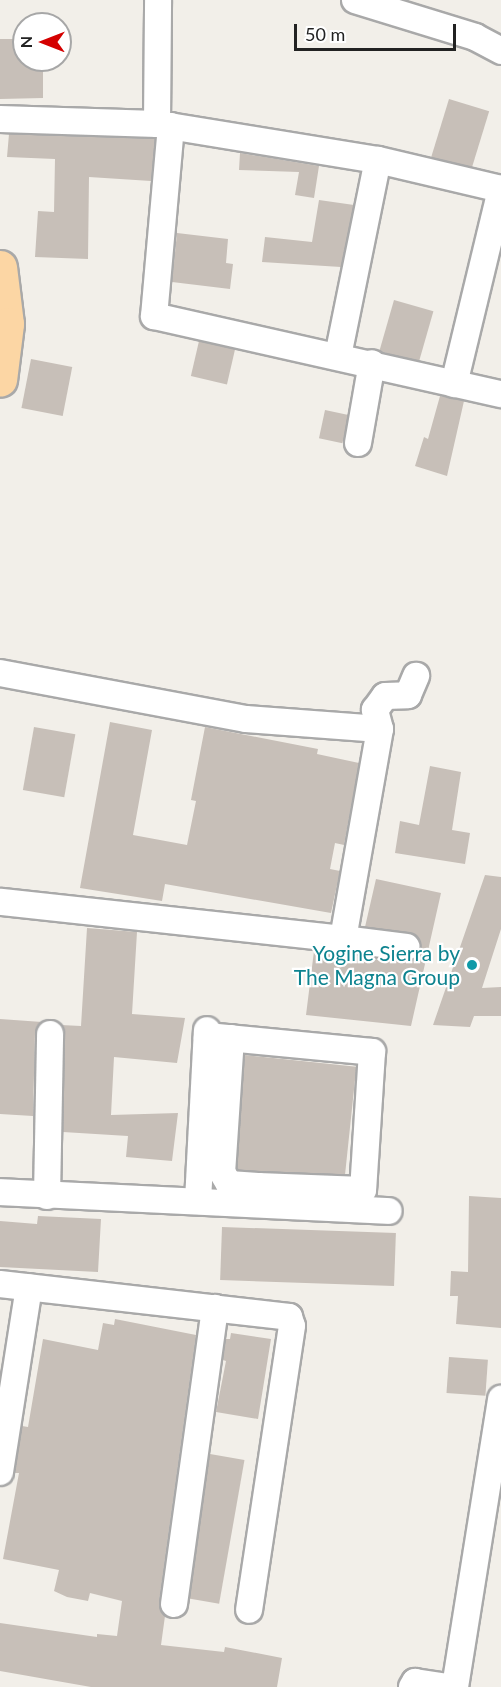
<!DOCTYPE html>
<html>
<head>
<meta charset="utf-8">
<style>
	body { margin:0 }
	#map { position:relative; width:501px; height:1687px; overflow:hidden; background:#f2efe9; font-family:Lato,sans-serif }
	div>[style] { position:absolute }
	.building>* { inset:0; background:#c7bfb8; transform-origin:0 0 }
	.roads { filter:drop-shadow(2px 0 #a9a9a9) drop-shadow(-2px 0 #a9a9a9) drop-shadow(0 2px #a9a9a9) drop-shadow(0 -2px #a9a9a9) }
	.minor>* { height:26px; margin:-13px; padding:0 13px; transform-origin:13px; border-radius:13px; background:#fff }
	.major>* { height:33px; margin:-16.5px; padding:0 16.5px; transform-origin:16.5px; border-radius:16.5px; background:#fcd6a4 }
	.dots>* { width:16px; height:16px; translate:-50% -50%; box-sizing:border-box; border:3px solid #fff; border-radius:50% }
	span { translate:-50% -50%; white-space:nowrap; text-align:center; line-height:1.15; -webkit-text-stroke:4.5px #fff; paint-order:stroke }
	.culture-label { font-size:21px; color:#0d838f }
	.right { translate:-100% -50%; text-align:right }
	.north { position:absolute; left:12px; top:12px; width:60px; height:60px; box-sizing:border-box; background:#fff; border:2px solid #a7a7a7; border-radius:50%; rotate:270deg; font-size:16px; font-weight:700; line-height:24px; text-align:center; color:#222 }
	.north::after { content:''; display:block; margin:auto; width:21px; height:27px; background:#d40000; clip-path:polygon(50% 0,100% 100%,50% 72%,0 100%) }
	.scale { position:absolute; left:294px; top:24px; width:162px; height:27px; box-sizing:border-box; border:3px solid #222; border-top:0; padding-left:8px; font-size:18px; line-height:21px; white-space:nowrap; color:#222; -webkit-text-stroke:4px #fff; paint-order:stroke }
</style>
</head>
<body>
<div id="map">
	<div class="building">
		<i style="clip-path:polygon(0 39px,24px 39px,24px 60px,43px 60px,43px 98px,0 99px)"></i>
		<i style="left:449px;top:99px;width:42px;height:61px;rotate:17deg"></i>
		<i style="clip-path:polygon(9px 134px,155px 139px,151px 181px,89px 177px,88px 259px,35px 257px,38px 211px,54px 212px,55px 159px,7px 157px)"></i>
		<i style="clip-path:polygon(240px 153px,319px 166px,314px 198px,295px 195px,299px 172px,239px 170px)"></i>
		<i style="clip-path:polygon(319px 200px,354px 205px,341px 267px,262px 262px,265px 237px,312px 242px)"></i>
		<i style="clip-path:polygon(177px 233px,228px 239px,226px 263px,233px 264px,230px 289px,172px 282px)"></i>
		<i style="left:394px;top:300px;width:41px;height:53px;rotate:16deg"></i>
		<i style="left:199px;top:341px;width:37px;height:36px;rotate:13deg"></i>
		<i style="left:31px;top:359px;width:42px;height:50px;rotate:11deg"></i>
		<i style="clip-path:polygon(440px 396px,464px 401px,447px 476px,415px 466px,424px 437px,428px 439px)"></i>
		<i style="left:325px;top:410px;width:24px;height:29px;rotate:12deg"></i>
		<i style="clip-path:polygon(110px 722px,152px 730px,133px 835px,187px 845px,196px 801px,191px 800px,205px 727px,318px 749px,317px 754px,359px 763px,344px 845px,335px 843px,330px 869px,340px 871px,331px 913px,165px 884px,162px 901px,80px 888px)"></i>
		<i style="left:34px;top:727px;width:42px;height:64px;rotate:10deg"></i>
		<i style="clip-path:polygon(430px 766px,461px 772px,452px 830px,470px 833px,465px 864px,395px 853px,400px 821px,419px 825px)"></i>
		<i style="clip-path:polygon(485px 875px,501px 877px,501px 929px,482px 988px,501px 987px,501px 1016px,474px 1016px,470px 1027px,433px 1025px)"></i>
		<i style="clip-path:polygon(376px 879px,441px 893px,411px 1026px,306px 1015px,314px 951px,404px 962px,418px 956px,420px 942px,415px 935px,365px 927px)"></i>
		<i style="clip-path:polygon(87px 928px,137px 932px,132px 1014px,185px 1018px,177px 1063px,114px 1057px,111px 1115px,178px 1113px,172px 1161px,126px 1157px,128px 1136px,63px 1132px,65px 1034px,61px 1025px,81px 1026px)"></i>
		<i style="clip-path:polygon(0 1019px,42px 1022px,35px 1034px,33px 1116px,0 1114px)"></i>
		<i style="left:245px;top:1055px;width:112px;height:115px;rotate:6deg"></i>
		<i style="clip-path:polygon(469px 1196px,501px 1198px,501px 1328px,456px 1324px,458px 1296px,450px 1296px,451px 1271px,468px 1272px)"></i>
		<i style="clip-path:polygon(38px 1216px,101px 1219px,98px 1272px,0 1267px,0 1221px,37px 1224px)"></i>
		<i style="left:222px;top:1227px;width:174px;height:53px;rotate:2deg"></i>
		<i style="clip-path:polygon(115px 1319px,196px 1335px,159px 1602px,165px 1616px,161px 1645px,224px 1652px,225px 1647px,282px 1658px,277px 1687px,91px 1687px,0 1671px,0 1623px,97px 1637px,97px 1634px,117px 1636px,122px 1601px,90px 1593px,88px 1601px,67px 1597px,54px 1591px,59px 1570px,3px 1559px,19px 1473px,15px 1473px,22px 1426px,28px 1427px,43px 1339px,98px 1350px,103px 1323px,114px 1325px)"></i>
		<i style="clip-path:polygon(231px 1333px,271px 1339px,258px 1419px,216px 1412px,226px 1361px,223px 1360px,226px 1339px,230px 1339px)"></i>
		<i style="left:449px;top:1357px;width:39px;height:36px;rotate:4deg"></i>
		<i style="left:210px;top:1454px;width:35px;height:146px;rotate:10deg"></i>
	</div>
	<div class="roads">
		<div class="minor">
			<i style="left:355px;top:0;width:126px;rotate:17.1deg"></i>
			<i style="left:475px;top:37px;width:30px;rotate:28deg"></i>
			<i style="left:0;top:119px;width:157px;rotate:1.8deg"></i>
			<i style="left:157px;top:124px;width:224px;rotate:9.3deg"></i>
			<i style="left:378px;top:160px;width:126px;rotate:13.3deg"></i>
			<i style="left:157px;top:124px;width:124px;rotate:-89.5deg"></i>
			<i style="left:171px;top:126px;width:191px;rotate:95.1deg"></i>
			<i style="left:154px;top:316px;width:356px;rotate:12.7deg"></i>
			<i style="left:338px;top:356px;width:200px;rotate:-78.5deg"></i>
			<i style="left:454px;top:384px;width:201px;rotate:-76.4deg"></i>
			<i style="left:358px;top:443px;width:81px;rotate:-80.1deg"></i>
			<i style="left:0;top:673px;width:250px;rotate:10.6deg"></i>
			<i style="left:246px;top:719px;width:134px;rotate:4.3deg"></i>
			<i style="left:380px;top:729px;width:213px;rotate:100deg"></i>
			<i style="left:343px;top:939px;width:345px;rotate:-173.8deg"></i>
			<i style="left:380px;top:729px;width:20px;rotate:-105deg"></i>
			<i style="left:375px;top:710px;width:17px;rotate:-54deg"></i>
			<i style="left:385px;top:696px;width:23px;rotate:-2deg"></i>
			<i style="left:408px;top:695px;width:21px;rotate:-67deg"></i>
			<i style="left:343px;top:939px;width:64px;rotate:7.2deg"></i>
			<i style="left:207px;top:1036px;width:166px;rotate:5.5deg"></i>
			<i style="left:372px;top:1052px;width:138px;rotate:93.7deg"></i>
			<i style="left:363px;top:1190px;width:105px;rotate:-177.8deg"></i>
			<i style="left:258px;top:1186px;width:18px;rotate:96deg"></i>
			<i style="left:231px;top:1038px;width:134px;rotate:93.8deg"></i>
			<i style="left:222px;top:1172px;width:14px;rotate:60deg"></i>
			<i style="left:229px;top:1184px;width:29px;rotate:4deg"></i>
			<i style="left:0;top:1192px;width:389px;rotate:2.8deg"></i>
			<i style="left:47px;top:1196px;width:162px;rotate:-88.9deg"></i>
			<i style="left:198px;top:1201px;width:171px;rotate:-87deg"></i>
			<i style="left:0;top:1284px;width:291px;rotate:6.5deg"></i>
			<i style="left:289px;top:1317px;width:9px;rotate:72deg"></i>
			<i style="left:292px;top:1326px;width:287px;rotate:98.6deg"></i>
			<i style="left:0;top:1472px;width:187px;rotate:-81.1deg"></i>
			<i style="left:174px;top:1604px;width:299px;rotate:-82.1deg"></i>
			<i style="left:412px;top:1687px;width:6px;rotate:-59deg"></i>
			<i style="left:415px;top:1682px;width:30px;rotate:9deg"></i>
			<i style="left:455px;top:1687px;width:292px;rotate:-80.9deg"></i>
		</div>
		<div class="major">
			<i style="left:0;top:267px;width:57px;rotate:83deg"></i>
			<i style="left:7px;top:324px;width:56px;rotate:97.1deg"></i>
		</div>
	</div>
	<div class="dots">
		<i style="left:472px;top:965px;background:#0f9aa8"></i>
	</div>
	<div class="culture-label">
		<span class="right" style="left:460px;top:965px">Yogine Sierra by<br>The Magna Group</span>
	</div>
	<div class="north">N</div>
	<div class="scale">50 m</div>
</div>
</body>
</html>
